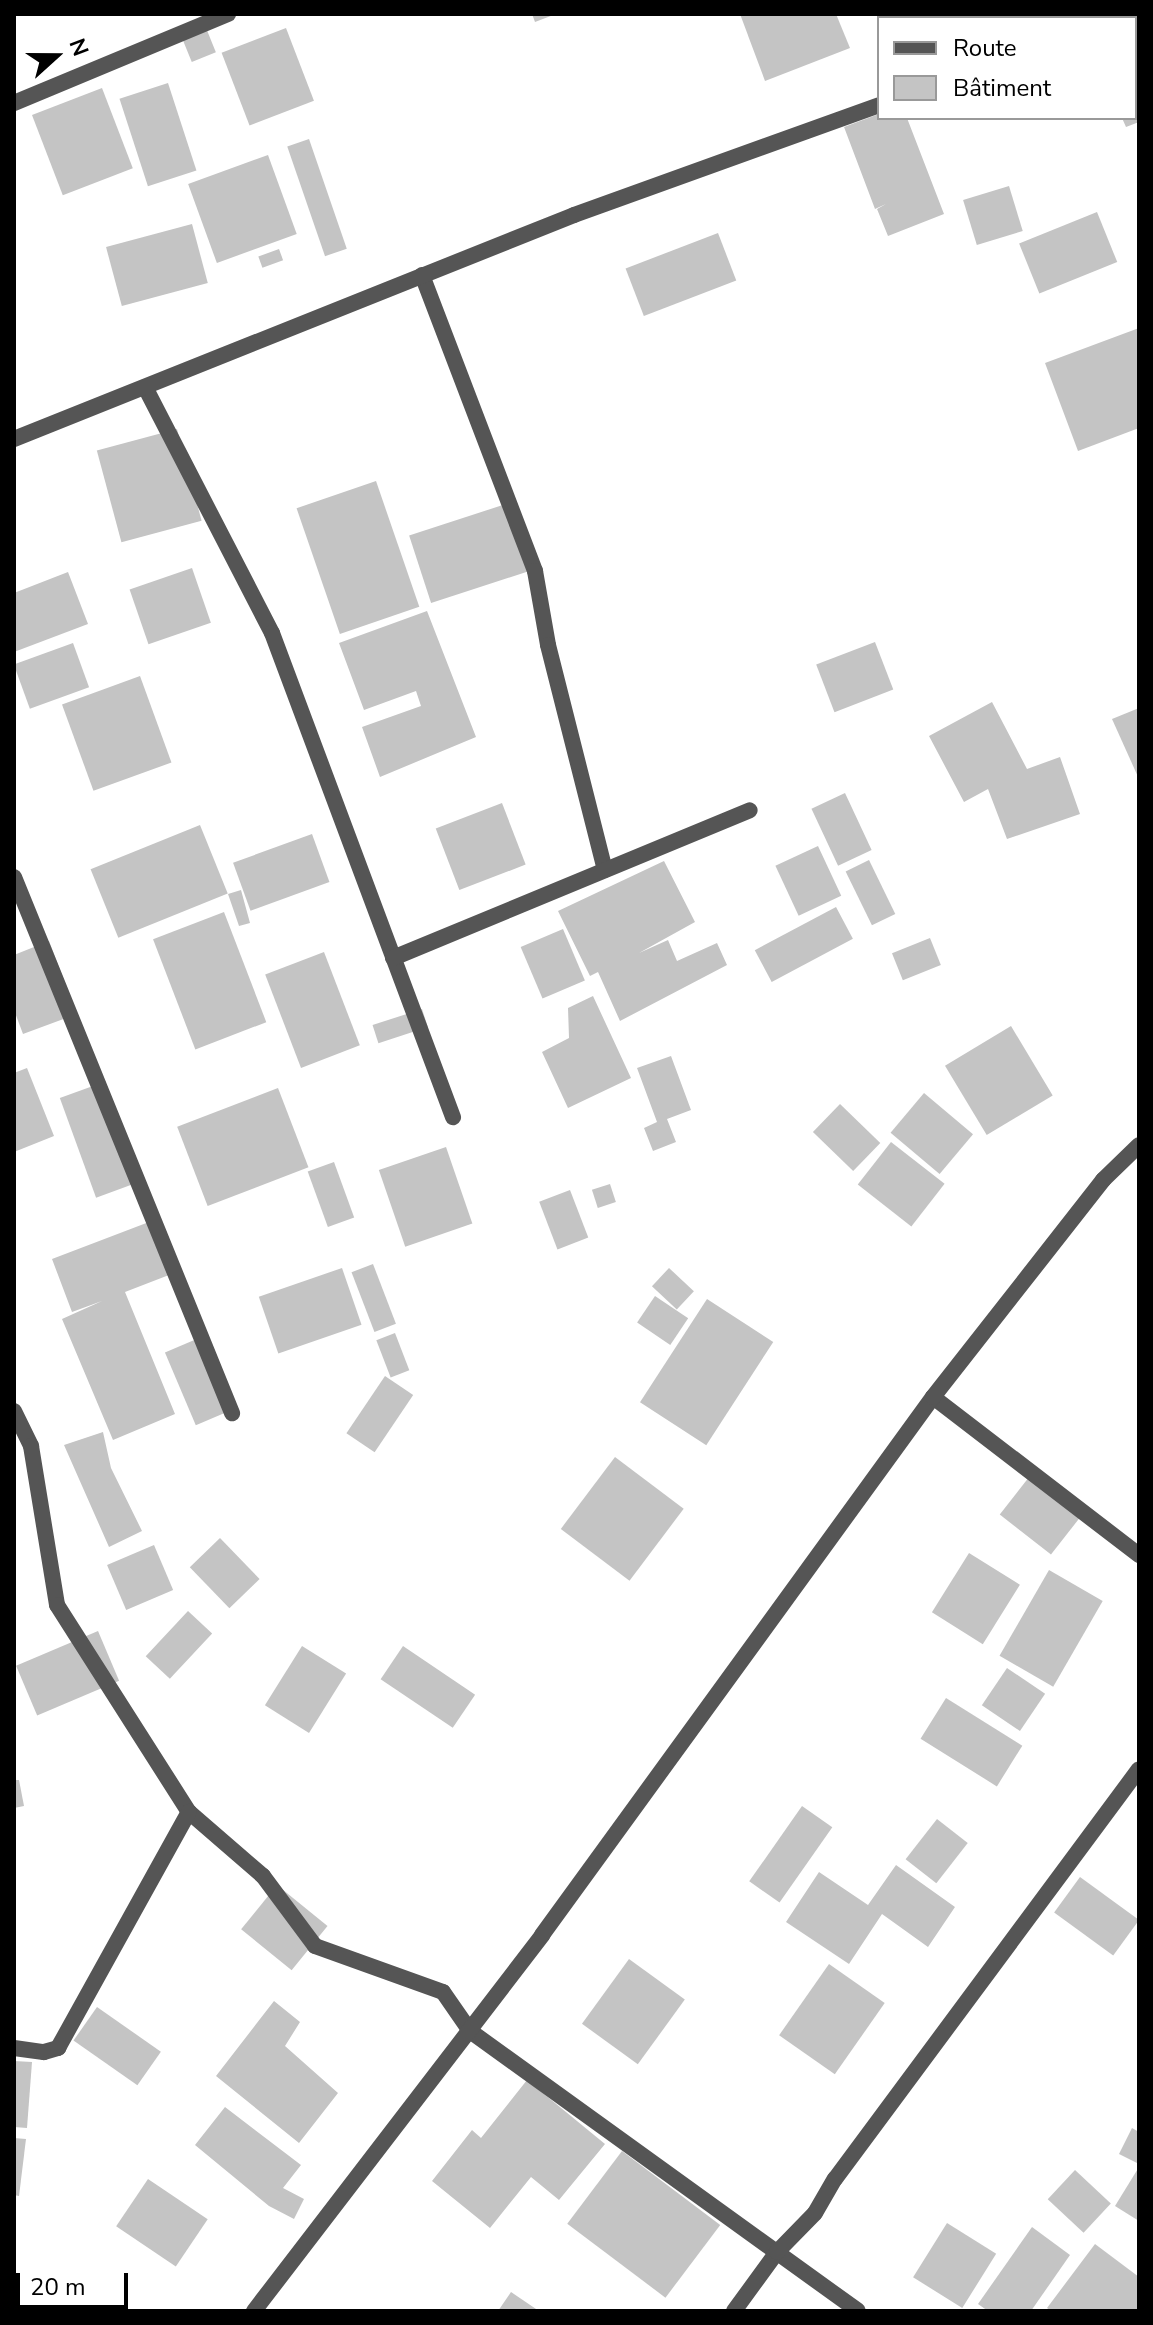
<!DOCTYPE html>
<html>
<head>
<meta charset="utf-8">
<style>
	body { margin:0 }
	#map { position:relative; width:1153px; height:2325px; overflow:hidden; background:#fff; font-family:"Nunito Sans",sans-serif }
	div>[style] { position:absolute }
	.building>* { inset:0; background:#c4c4c4; transform-origin:0 0 }
	.street>* { height:16px; margin:-8px; padding:0 8px; transform-origin:8px; border-radius:8px; background:#555 }
	span { translate:-50% -50%; white-space:nowrap; text-align:center; line-height:1.15; -webkit-text-stroke:8px #fff; paint-order:stroke }
	.frame { position:absolute; inset:0; border:16px solid #000; pointer-events:none }
	.legend { position:absolute; left:877px; top:16px; width:260px; height:104px; box-sizing:border-box; background:#fff; border:2px solid #999; margin:0; padding:10px 14px; list-style:none; font-size:24px; color:#000 }
	.legend li { display:flex; align-items:center; gap:16px; height:40px }
	.legend b { width:40px; border:2px solid #999 }
	.north { position:absolute; left:16px; top:16px; width:80px; height:80px; -webkit-text-stroke:6px #fff; paint-order:stroke; rotate:69deg; font-size:22px; font-weight:700; line-height:32px; text-align:center; color:#000 }
	.north::after { content:''; display:block; margin:auto; width:28px; height:36px; background:#000; clip-path:polygon(50% 0,100% 100%,50% 72%,0 100%) }
	.scale { position:absolute; left:16px; top:2273px; width:112px; height:36px; box-sizing:border-box; border:4px solid #000; border-top:0; padding-left:10px; font-size:24px; line-height:28px; white-space:nowrap; color:#000; -webkit-text-stroke:6px #fff; paint-order:stroke }
</style>
</head>
<body>
<div id="map">
	<div class="building">
		<i style="clip-path:polygon(532px 14px,556px 14px,535px 22px)"></i>
		<i style="clip-path:polygon(740px 14px,836px 14px,850px 48px,765px 81px)"></i>
		<i style="left:1139px;top:16px;width:52px;height:4px;rotate:90deg"></i>
		<i style="left:202px;top:18px;width:37px;height:26px;rotate:68deg"></i>
		<i style="left:286px;top:28px;width:78px;height:69px;rotate:69deg"></i>
		<i style="clip-path:polygon(1139px 72px,1139px 122px,1126px 127px,1122px 118px,1135px 118px)"></i>
		<i style="left:168px;top:83px;width:92px;height:51px;rotate:72deg"></i>
		<i style="left:102px;top:88px;width:86px;height:75px;rotate:69deg"></i>
		<i style="clip-path:polygon(879px 114px,907px 118px,944px 214px,888px 236px,877px 209px,886px 204px,875px 209px,844px 127px)"></i>
		<i style="left:309px;top:139px;width:116px;height:23px;rotate:71deg"></i>
		<i style="left:268px;top:155px;width:84px;height:85px;rotate:70deg"></i>
		<i style="left:1009px;top:186px;width:47px;height:48px;rotate:73deg"></i>
		<i style="left:1097px;top:212px;width:54px;height:84px;rotate:68deg"></i>
		<i style="left:192px;top:224px;width:61px;height:89px;rotate:75deg"></i>
		<i style="left:718px;top:233px;width:51px;height:99px;rotate:69deg"></i>
		<i style="left:279px;top:249px;width:12px;height:22px;rotate:70deg"></i>
		<i style="clip-path:polygon(1139px 328px,1139px 428px,1078px 451px,1045px 363px)"></i>
		<i style="left:177px;top:429px;width:95px;height:83px;rotate:75deg"></i>
		<i style="left:376px;top:481px;width:133px;height:84px;rotate:71deg"></i>
		<i style="left:509px;top:503px;width:71px;height:105px;rotate:72deg"></i>
		<i style="left:192px;top:568px;width:58px;height:66px;rotate:71deg"></i>
		<i style="clip-path:polygon(68px 572px,88px 624px,14px 652px,14px 593px)"></i>
		<i style="clip-path:polygon(427px 611px,476px 737px,380px 777px,362px 727px,421px 706px,416px 691px,364px 710px,339px 643px)"></i>
		<i style="left:875px;top:642px;width:51px;height:63px;rotate:69deg"></i>
		<i style="left:73px;top:643px;width:47px;height:63px;rotate:70deg"></i>
		<i style="left:140px;top:676px;width:92px;height:83px;rotate:70deg"></i>
		<i style="clip-path:polygon(992px 702px,1027px 769px,1060px 757px,1080px 814px,1007px 839px,988px 789px,964px 802px,929px 736px)"></i>
		<i style="clip-path:polygon(1139px 708px,1139px 779px,1112px 719px)"></i>
		<i style="left:845px;top:793px;width:63px;height:37px;rotate:65deg"></i>
		<i style="left:502px;top:803px;width:66px;height:71px;rotate:69deg"></i>
		<i style="left:200px;top:825px;width:74px;height:118px;rotate:68deg"></i>
		<i style="left:312px;top:834px;width:51px;height:84px;rotate:70deg"></i>
		<i style="left:818px;top:846px;width:55px;height:47px;rotate:65deg"></i>
		<i style="left:869px;top:860px;width:60px;height:26px;rotate:64deg"></i>
		<i style="clip-path:polygon(664px 861px,695px 922px,639px 953px,668px 940px,677px 961px,717px 943px,727px 965px,620px 1021px,598px 972px,590px 976px,558px 911px)"></i>
		<i style="clip-path:polygon(241px 890px,250px 923px,239px 926px,228px 894px)"></i>
		<i style="left:836px;top:907px;width:36px;height:92px;rotate:62deg"></i>
		<i style="left:224px;top:912px;width:118px;height:76px;rotate:69deg"></i>
		<i style="left:563px;top:929px;width:56px;height:46px;rotate:67deg"></i>
		<i style="left:930px;top:938px;width:29px;height:41px;rotate:68deg"></i>
		<i style="clip-path:polygon(49px 941px,77px 1014px,23px 1034px,14px 1010px,14px 955px)"></i>
		<i style="left:324px;top:952px;width:100px;height:63px;rotate:69deg"></i>
		<i style="clip-path:polygon(593px 996px,631px 1078px,568px 1108px,542px 1052px,569px 1038px,568px 1008px)"></i>
		<i style="left:422px;top:1009px;width:19px;height:52px;rotate:72deg"></i>
		<i style="left:1011px;top:1026px;width:81px;height:77px;rotate:59deg"></i>
		<i style="clip-path:polygon(671px 1056px,691px 1110px,667px 1119px,676px 1142px,653px 1151px,644px 1128px,657px 1122px,637px 1068px)"></i>
		<i style="clip-path:polygon(27px 1068px,54px 1136px,14px 1152px,14px 1073px)"></i>
		<i style="left:104px;top:1082px;width:106px;height:47px;rotate:70deg"></i>
		<i style="left:278px;top:1088px;width:85px;height:108px;rotate:69deg"></i>
		<i style="left:924px;top:1093px;width:64px;height:52px;rotate:40deg"></i>
		<i style="left:840px;top:1104px;width:56px;height:39px;rotate:44deg"></i>
		<i style="left:891px;top:1142px;width:68px;height:54px;rotate:38deg"></i>
		<i style="left:446px;top:1147px;width:81px;height:71px;rotate:71deg"></i>
		<i style="left:334px;top:1162px;width:59px;height:28px;rotate:70deg"></i>
		<i style="left:610px;top:1184px;width:19px;height:19px;rotate:72deg"></i>
		<i style="left:570px;top:1190px;width:51px;height:33px;rotate:69deg"></i>
		<i style="clip-path:polygon(149px 1222px,169px 1275px,125px 1292px,175px 1414px,113px 1440px,62px 1319px,102px 1301px,72px 1312px,52px 1259px)"></i>
		<i style="left:373px;top:1264px;width:64px;height:23px;rotate:69deg"></i>
		<i style="left:342px;top:1268px;width:60px;height:88px;rotate:71deg"></i>
		<i style="left:669px;top:1268px;width:34px;height:25px;rotate:43deg"></i>
		<i style="left:655px;top:1296px;width:40px;height:32px;rotate:34deg"></i>
		<i style="left:707px;top:1299px;width:79px;height:123px;rotate:33deg"></i>
		<i style="left:395px;top:1333px;width:40px;height:20px;rotate:69deg"></i>
		<i style="left:199px;top:1338px;width:79px;height:37px;rotate:67deg"></i>
		<i style="left:385px;top:1376px;width:34px;height:69px;rotate:34deg"></i>
		<i style="clip-path:polygon(103px 1432px,111px 1468px,142px 1531px,109px 1547px,64px 1445px)"></i>
		<i style="left:615px;top:1457px;width:86px;height:90px;rotate:37deg"></i>
		<i style="left:1033px;top:1472px;width:65px;height:54px;rotate:38deg"></i>
		<i style="left:220px;top:1538px;width:57px;height:42px;rotate:46deg"></i>
		<i style="left:154px;top:1545px;width:49px;height:51px;rotate:67deg"></i>
		<i style="left:969px;top:1553px;width:60px;height:70px;rotate:32deg"></i>
		<i style="left:1049px;top:1570px;width:62px;height:99px;rotate:30deg"></i>
		<i style="left:188px;top:1611px;width:33px;height:62px;rotate:43deg"></i>
		<i style="left:98px;top:1631px;width:54px;height:89px;rotate:67deg"></i>
		<i style="left:302px;top:1646px;width:52px;height:70px;rotate:32deg"></i>
		<i style="left:403px;top:1646px;width:87px;height:40px;rotate:34deg"></i>
		<i style="left:1007px;top:1668px;width:46px;height:45px;rotate:34deg"></i>
		<i style="left:946px;top:1698px;width:90px;height:48px;rotate:32deg"></i>
		<i style="clip-path:polygon(14px 1780px,19px 1780px,24px 1806px,14px 1808px)"></i>
		<i style="left:802px;top:1806px;width:37px;height:92px;rotate:35deg"></i>
		<i style="left:937px;top:1819px;width:39px;height:51px;rotate:38deg"></i>
		<i style="clip-path:polygon(896px 1865px,955px 1907px,928px 1947px,882px 1914px,849px 1964px,786px 1922px,819px 1872px,868px 1905px)"></i>
		<i style="left:1080px;top:1877px;width:73px;height:44px;rotate:36deg"></i>
		<i style="left:277px;top:1885px;width:65px;height:57px;rotate:39deg"></i>
		<i style="left:629px;top:1959px;width:69px;height:80px;rotate:36deg"></i>
		<i style="left:829px;top:1964px;width:68px;height:87px;rotate:35deg"></i>
		<i style="clip-path:polygon(274px 2001px,300px 2022px,285px 2046px,338px 2093px,299px 2143px,216px 2076px)"></i>
		<i style="left:97px;top:2007px;width:78px;height:41px;rotate:35deg"></i>
		<i style="clip-path:polygon(14px 2061px,32px 2062px,27px 2128px,14px 2127px)"></i>
		<i style="clip-path:polygon(527px 2080px,605px 2144px,559px 2200px,531px 2177px,490px 2228px,432px 2181px,472px 2130px,481px 2138px)"></i>
		<i style="clip-path:polygon(225px 2107px,301px 2165px,283px 2188px,304px 2199px,294px 2219px,269px 2206px,195px 2145px)"></i>
		<i style="clip-path:polygon(1132px 2128px,1139px 2132px,1139px 2164px,1119px 2154px)"></i>
		<i style="clip-path:polygon(14px 2138px,26px 2139px,19px 2196px,14px 2195px)"></i>
		<i style="left:622px;top:2151px;width:123px;height:91px;rotate:37deg"></i>
		<i style="clip-path:polygon(1139px 2167px,1139px 2221px,1115px 2206px)"></i>
		<i style="left:1075px;top:2170px;width:49px;height:40px;rotate:43deg"></i>
		<i style="left:148px;top:2179px;width:72px;height:57px;rotate:34deg"></i>
		<i style="left:947px;top:2223px;width:58px;height:64px;rotate:32deg"></i>
		<i style="clip-path:polygon(1032px 2227px,1070px 2255px,1031px 2311px,988px 2311px,978px 2304px)"></i>
		<i style="clip-path:polygon(1095px 2244px,1139px 2277px,1139px 2311px,1051px 2311px,1047px 2308px)"></i>
		<i style="clip-path:polygon(511px 2292px,539px 2311px,498px 2311px)"></i>
	</div>
	<div class="street">
		<i style="left:1135px;top:20px;width:4px;rotate:-14deg"></i>
		<i style="left:14px;top:103px;width:232px;rotate:-22.6deg"></i>
		<i style="left:422px;top:275px;width:317px;rotate:69.1deg"></i>
		<i style="left:535px;top:571px;width:75px;rotate:80deg"></i>
		<i style="left:548px;top:645px;width:232px;rotate:75.8deg"></i>
		<i style="left:145px;top:387px;width:277px;rotate:62.7deg"></i>
		<i style="left:272px;top:633px;width:517px;rotate:69.5deg"></i>
		<i style="left:14px;top:439px;width:603px;rotate:-21.8deg"></i>
		<i style="left:574px;top:215px;width:324px;rotate:-19.8deg"></i>
		<i style="left:14px;top:877px;width:579px;rotate:67.87deg"></i>
		<i style="left:393px;top:958px;width:386px;rotate:-22.5deg"></i>
		<i style="left:933px;top:1397px;width:260px;rotate:37.5deg"></i>
		<i style="left:14px;top:1411px;width:39px;rotate:64deg"></i>
		<i style="left:31px;top:1446px;width:161px;rotate:80.7deg"></i>
		<i style="left:57px;top:1605px;width:246px;rotate:57.5deg"></i>
		<i style="left:189px;top:1812px;width:98px;rotate:40.9deg"></i>
		<i style="left:263px;top:1876px;width:87px;rotate:53.4deg"></i>
		<i style="left:315px;top:1946px;width:136px;rotate:19.8deg"></i>
		<i style="left:443px;top:1992px;width:47px;rotate:55.3deg"></i>
		<i style="left:470px;top:2031px;width:478px;rotate:35.8deg"></i>
		<i style="left:14px;top:2048px;width:30px;rotate:8deg"></i>
		<i style="left:44px;top:2052px;width:15px;rotate:-16deg"></i>
		<i style="left:58px;top:2048px;width:270px;rotate:-61deg"></i>
		<i style="left:254px;top:2311px;width:474px;rotate:-52.5deg"></i>
		<i style="left:542px;top:1935px;width:665px;rotate:-53.99deg"></i>
		<i style="left:933px;top:1397px;width:276px;rotate:-51.9deg"></i>
		<i style="left:1103px;top:1180px;width:50px;rotate:-44.2deg"></i>
		<i style="left:734px;top:2311px;width:73px;rotate:-53.9deg"></i>
		<i style="left:777px;top:2252px;width:54px;rotate:-45.7deg"></i>
		<i style="left:815px;top:2213px;width:39px;rotate:-60deg"></i>
		<i style="left:835px;top:2179px;width:510px;rotate:-53.44deg"></i>
	</div>
	<div class="frame"></div>
	<ul class="legend">
	<li><b style="height:10px;background:#555"></b>Route</li>
	<li><b style="height:22px;background:#c4c4c4"></b>Bâtiment</li>
	</ul>
	<div class="north">N</div>
	<div class="scale">20 m</div>
</div>
</body>
</html>
